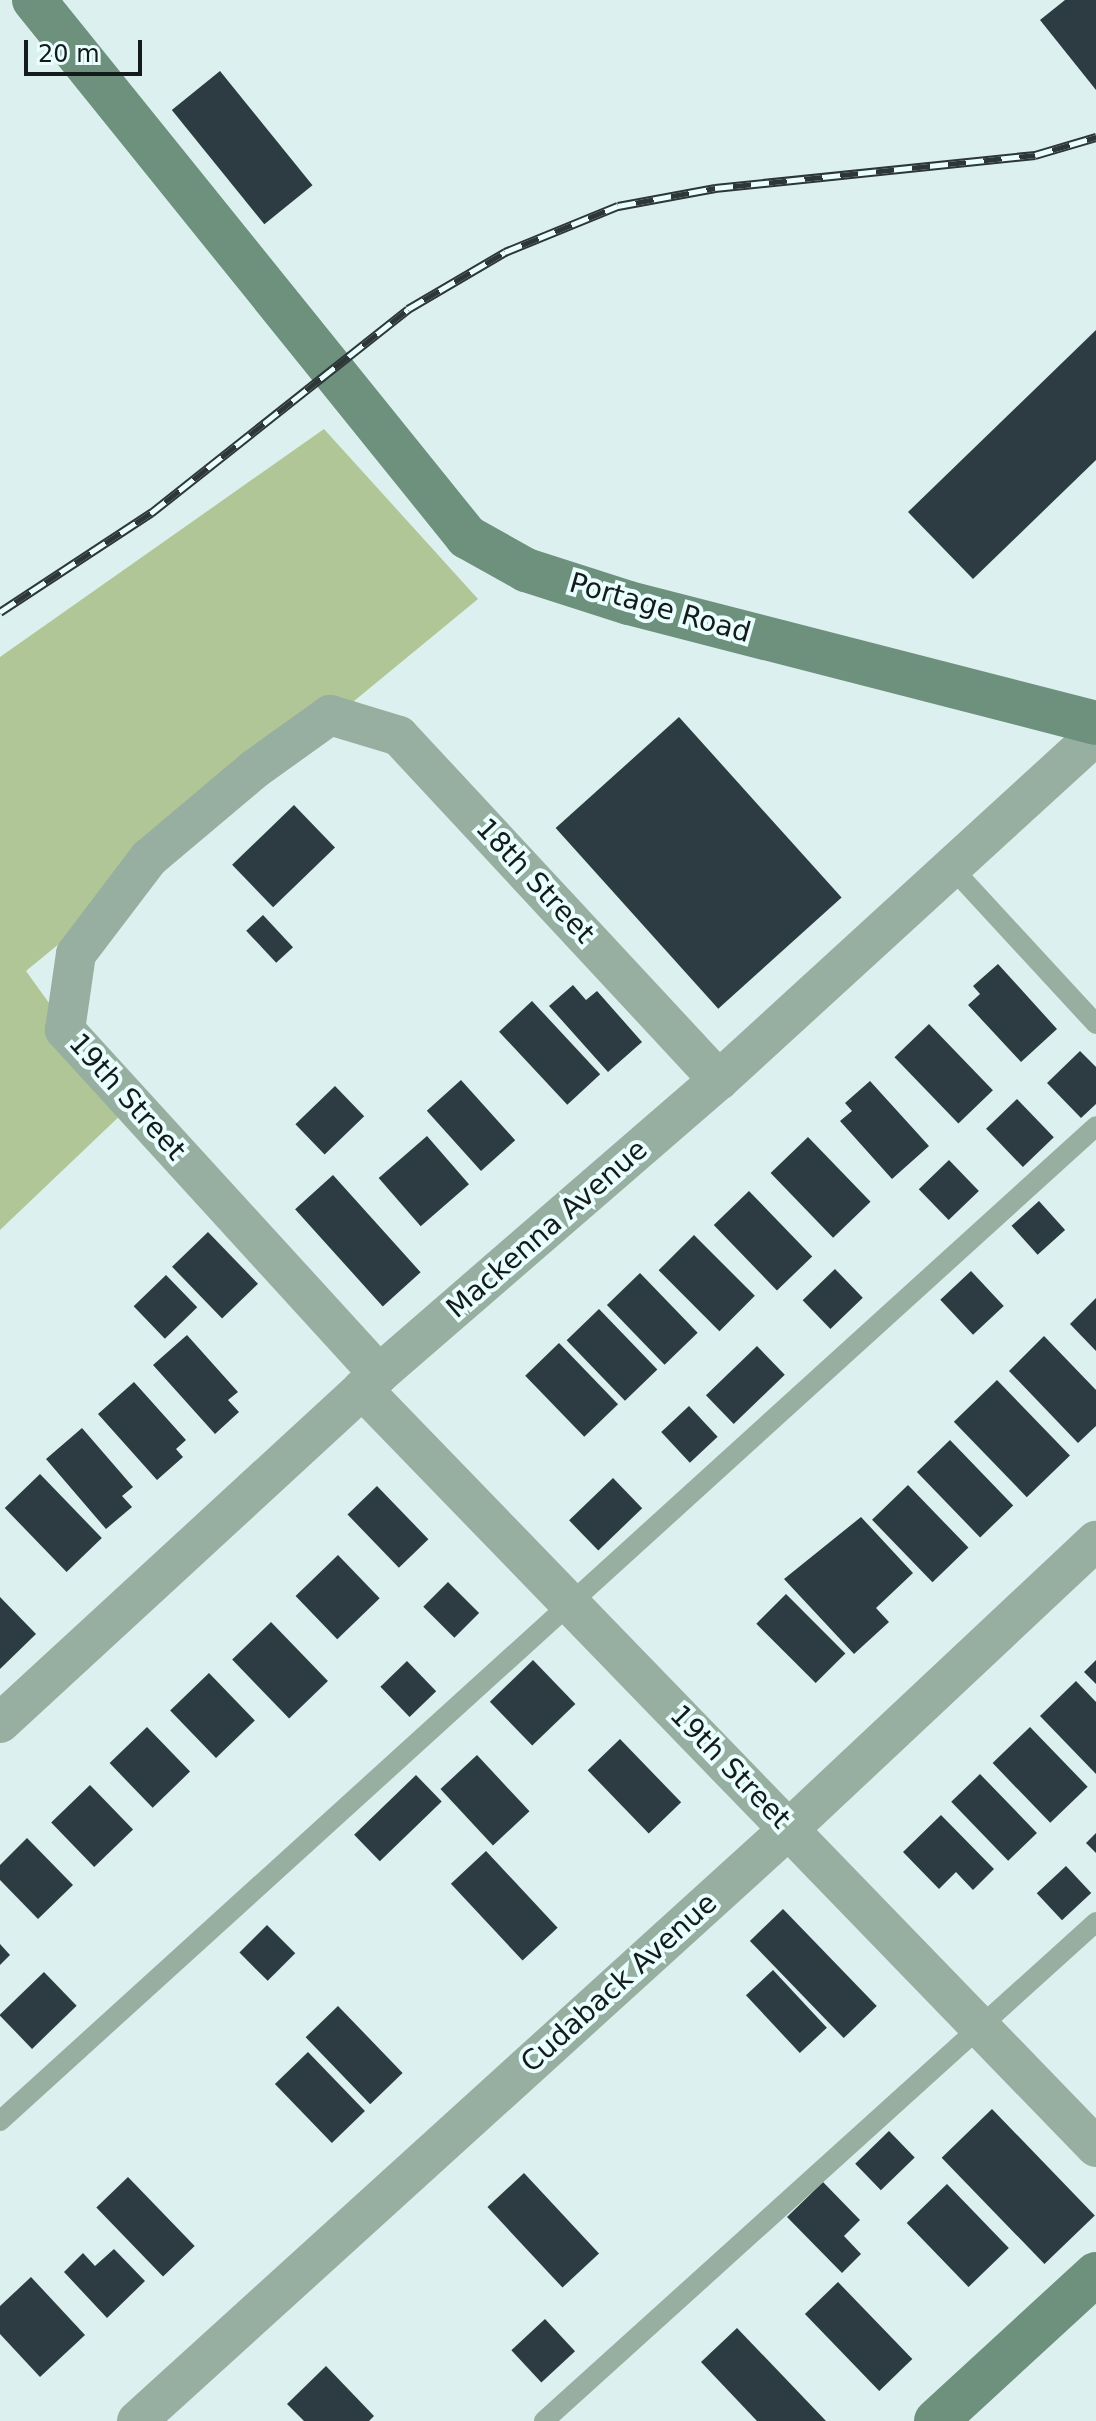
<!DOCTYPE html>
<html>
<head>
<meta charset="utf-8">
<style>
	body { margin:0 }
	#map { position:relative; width:1096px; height:2421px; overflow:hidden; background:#dcf1ef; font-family:"DejaVu Sans",sans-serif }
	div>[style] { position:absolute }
	.green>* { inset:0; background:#b1c696 }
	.building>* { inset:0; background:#2d3c42; transform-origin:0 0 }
	.lane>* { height:20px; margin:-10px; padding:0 10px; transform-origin:10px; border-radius:10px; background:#97afa1 }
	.street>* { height:40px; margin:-20px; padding:0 20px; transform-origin:20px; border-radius:20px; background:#97afa1 }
	.secondary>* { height:44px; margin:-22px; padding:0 22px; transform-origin:22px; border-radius:22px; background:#6d917d }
	.rail>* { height:9px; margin-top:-4.5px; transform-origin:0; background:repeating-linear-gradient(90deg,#e9fefd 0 18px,#2d3737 0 36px); box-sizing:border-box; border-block:2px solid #2d3737 }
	span { translate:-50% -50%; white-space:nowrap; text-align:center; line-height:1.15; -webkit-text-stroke:8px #e9fefd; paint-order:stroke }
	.street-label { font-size:28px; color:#131b1b }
	.scale { position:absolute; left:24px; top:40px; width:118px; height:36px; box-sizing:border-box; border:4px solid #131b1b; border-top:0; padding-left:10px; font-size:24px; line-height:28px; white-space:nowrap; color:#131b1b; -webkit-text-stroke:6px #e9fefd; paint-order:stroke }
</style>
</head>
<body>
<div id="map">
	<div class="green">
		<i style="clip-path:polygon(324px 429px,478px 599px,26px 971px,126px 1110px,0 1230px,0 657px)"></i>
	</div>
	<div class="building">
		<i style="clip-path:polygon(1065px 0,1096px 0,1096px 90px,1040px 20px)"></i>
		<i style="left:220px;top:71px;width:147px;height:62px;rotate:51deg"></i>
		<i style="clip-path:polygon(1096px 330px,1096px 460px,973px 579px,908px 512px)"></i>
		<i style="left:679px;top:717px;width:243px;height:166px;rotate:48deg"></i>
		<i style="left:294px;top:805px;width:59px;height:86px;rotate:46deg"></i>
		<i style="left:263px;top:915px;width:44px;height:23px;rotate:47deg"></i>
		<i style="clip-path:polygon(998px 964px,1057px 1029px,1021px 1062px,968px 1005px,980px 994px,973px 986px)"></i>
		<i style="clip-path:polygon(573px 985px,586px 1000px,597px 991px,642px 1042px,608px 1072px,549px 1006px)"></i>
		<i style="left:532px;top:1001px;width:100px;height:45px;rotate:47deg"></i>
		<i style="left:929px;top:1024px;width:92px;height:48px;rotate:46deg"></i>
		<i style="clip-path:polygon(1080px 1051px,1096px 1067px,1096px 1104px,1081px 1118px,1047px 1083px)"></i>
		<i style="left:461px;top:1080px;width:81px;height:46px;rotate:48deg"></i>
		<i style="clip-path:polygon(870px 1081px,929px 1146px,892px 1179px,840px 1121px,852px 1111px,845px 1103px)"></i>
		<i style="left:335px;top:1086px;width:42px;height:55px;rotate:46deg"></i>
		<i style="left:1017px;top:1099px;width:53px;height:43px;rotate:46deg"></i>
		<i style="left:427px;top:1136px;width:64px;height:64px;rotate:49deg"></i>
		<i style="left:808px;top:1137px;width:90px;height:52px;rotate:46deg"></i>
		<i style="left:949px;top:1160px;width:43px;height:42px;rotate:46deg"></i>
		<i style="left:333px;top:1175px;width:131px;height:51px;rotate:48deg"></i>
		<i style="left:749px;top:1191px;width:91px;height:49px;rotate:46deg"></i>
		<i style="left:1039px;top:1201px;width:39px;height:37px;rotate:48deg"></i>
		<i style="left:208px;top:1232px;width:72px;height:50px;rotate:46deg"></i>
		<i style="left:694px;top:1235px;width:86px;height:50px;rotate:45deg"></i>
		<i style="left:835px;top:1269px;width:40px;height:45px;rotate:46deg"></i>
		<i style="left:971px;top:1271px;width:48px;height:42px;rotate:47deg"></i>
		<i style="left:640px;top:1273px;width:83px;height:46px;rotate:46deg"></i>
		<i style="left:166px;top:1275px;width:45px;height:45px;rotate:46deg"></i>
		<i style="clip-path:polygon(1096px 1298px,1096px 1351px,1070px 1324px)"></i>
		<i style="left:599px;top:1309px;width:84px;height:45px;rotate:46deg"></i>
		<i style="clip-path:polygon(187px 1335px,238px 1392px,228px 1400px,239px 1412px,215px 1434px,153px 1365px)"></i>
		<i style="clip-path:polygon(1044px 1336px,1096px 1390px,1096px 1426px,1078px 1443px,1009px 1371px)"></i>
		<i style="left:559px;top:1343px;width:85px;height:47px;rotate:46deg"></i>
		<i style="left:757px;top:1346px;width:40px;height:71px;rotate:46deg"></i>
		<i style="left:997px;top:1380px;width:105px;height:60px;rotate:46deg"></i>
		<i style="clip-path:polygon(134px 1382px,186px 1440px,176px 1449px,183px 1457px,157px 1480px,98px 1414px)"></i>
		<i style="left:689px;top:1406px;width:42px;height:38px;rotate:47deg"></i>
		<i style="clip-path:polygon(82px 1428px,133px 1487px,122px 1496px,132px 1507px,106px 1529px,46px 1459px)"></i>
		<i style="left:950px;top:1440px;width:91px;height:46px;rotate:46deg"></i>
		<i style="left:40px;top:1474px;width:89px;height:49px;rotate:46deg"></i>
		<i style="left:613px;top:1478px;width:42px;height:61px;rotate:46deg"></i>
		<i style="left:908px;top:1485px;width:87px;height:50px;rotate:46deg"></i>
		<i style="left:377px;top:1486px;width:74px;height:41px;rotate:46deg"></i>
		<i style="clip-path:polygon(861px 1517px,913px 1573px,876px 1608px,889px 1622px,854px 1654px,784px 1579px)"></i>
		<i style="left:338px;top:1555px;width:60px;height:59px;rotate:46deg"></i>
		<i style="left:448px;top:1582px;width:44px;height:35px;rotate:45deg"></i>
		<i style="left:786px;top:1594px;width:84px;height:42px;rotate:45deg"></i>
		<i style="clip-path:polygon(0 1597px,36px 1634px,0 1669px)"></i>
		<i style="left:271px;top:1622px;width:82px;height:54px;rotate:46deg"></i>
		<i style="left:533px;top:1660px;width:61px;height:60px;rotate:46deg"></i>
		<i style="clip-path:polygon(1096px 1660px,1096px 1684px,1084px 1672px)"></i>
		<i style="left:407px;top:1661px;width:42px;height:37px;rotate:46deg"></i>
		<i style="left:209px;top:1673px;width:66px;height:54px;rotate:46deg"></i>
		<i style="clip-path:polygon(1076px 1681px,1096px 1702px,1096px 1774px,1040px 1716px)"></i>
		<i style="left:147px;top:1727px;width:62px;height:52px;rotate:46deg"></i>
		<i style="left:1030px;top:1727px;width:83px;height:52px;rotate:46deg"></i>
		<i style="left:620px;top:1739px;width:88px;height:45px;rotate:46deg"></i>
		<i style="left:477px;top:1755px;width:77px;height:50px;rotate:47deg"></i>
		<i style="left:980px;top:1774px;width:82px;height:40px;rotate:46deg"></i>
		<i style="left:416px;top:1775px;width:37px;height:86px;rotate:46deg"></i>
		<i style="left:90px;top:1785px;width:62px;height:54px;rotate:46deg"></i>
		<i style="clip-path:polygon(941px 1815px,994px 1869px,973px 1890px,956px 1872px,939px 1889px,903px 1852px)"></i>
		<i style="clip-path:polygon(1096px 1833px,1096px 1853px,1086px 1843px)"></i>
		<i style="clip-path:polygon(27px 1838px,73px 1885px,38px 1919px,0 1880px,0 1865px)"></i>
		<i style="left:486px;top:1851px;width:105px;height:48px;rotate:47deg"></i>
		<i style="left:1066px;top:1866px;width:37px;height:40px;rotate:47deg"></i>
		<i style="left:783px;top:1909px;width:135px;height:46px;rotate:46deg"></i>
		<i style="left:267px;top:1925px;width:40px;height:39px;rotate:45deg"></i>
		<i style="clip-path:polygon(0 1944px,10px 1955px,0 1965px)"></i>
		<i style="left:773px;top:1970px;width:79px;height:37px;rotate:47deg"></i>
		<i style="left:44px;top:1972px;width:47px;height:62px;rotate:46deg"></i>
		<i style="left:338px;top:2006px;width:93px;height:45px;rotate:46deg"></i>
		<i style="left:308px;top:2052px;width:82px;height:46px;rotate:46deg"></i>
		<i style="left:992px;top:2109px;width:148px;height:70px;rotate:46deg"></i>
		<i style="left:889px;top:2131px;width:37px;height:47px;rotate:46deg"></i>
		<i style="left:524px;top:2173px;width:110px;height:50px;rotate:47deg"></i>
		<i style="left:128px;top:2177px;width:96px;height:44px;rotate:46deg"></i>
		<i style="clip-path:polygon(823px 2182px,860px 2220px,844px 2236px,861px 2254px,842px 2273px,787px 2217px)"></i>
		<i style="left:947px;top:2184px;width:89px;height:56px;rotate:46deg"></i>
		<i style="clip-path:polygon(114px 2249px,145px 2281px,107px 2318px,64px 2272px,83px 2253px,95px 2266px)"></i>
		<i style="clip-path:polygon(31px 2277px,85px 2335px,40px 2377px,0 2334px,0 2306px)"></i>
		<i style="left:838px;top:2282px;width:107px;height:46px;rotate:46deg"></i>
		<i style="left:545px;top:2319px;width:44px;height:46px;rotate:47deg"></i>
		<i style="clip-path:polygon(737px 2328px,826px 2421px,757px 2421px,701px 2362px)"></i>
		<i style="clip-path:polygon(326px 2366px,374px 2416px,369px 2421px,304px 2421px,287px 2404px)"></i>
	</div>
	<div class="lane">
		<i style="left:953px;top:869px;width:211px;rotate:47.3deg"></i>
		<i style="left:0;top:2121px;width:1480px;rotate:-42.23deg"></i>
		<i style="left:544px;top:2421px;width:744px;rotate:-42.11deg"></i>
	</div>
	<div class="street">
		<i style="left:379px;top:1374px;width:466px;rotate:-132.4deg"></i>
		<i style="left:65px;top:1030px;width:77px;rotate:-81.8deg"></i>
		<i style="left:76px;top:954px;width:121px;rotate:-52.8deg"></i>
		<i style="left:149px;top:858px;width:140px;rotate:-40.1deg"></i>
		<i style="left:256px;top:768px;width:91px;rotate:-35.6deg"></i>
		<i style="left:330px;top:715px;width:72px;rotate:16.9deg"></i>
		<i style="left:399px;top:736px;width:470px;rotate:47.1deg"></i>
		<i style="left:362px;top:1389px;width:1055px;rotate:45.92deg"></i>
		<i style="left:0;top:1723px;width:515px;rotate:-42.64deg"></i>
		<i style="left:379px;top:1374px;width:449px;rotate:-40.9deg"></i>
		<i style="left:719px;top:1080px;width:511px;rotate:-42.46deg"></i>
		<i style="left:137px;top:2421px;width:881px;rotate:-42.24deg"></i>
		<i style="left:789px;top:1829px;width:421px;rotate:-43.2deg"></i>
	</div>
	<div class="secondary">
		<i style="left:34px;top:0;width:690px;rotate:51.12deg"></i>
		<i style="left:467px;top:537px;width:68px;rotate:29.2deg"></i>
		<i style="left:526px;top:570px;width:108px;rotate:17.8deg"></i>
		<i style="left:629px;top:603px;width:482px;rotate:14.4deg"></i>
		<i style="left:936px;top:2421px;width:217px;rotate:-42.6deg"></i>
	</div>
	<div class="rail">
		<i style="left:0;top:612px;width:181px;rotate:-33.3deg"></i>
		<i style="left:151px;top:513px;width:328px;rotate:-38.4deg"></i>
		<i style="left:408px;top:309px;width:113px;rotate:-30.4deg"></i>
		<i style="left:505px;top:252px;width:122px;rotate:-22.2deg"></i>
		<i style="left:618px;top:206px;width:99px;rotate:-10.5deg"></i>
		<i style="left:715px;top:188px;width:322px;rotate:-5.9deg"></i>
		<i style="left:1035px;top:155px;width:64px;rotate:-16.4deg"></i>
	</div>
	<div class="street-label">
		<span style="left:660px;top:608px;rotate:16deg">Portage Road</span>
		<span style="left:535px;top:881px;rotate:47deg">18th Street</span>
		<span style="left:127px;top:1097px;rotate:48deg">19th Street</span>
		<span style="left:547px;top:1229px;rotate:-41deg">Mackenna Avenue</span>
		<span style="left:730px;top:1767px;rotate:46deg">19th Street</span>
		<span style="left:619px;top:1983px;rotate:-42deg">Cudaback Avenue</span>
	</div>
	<div class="scale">20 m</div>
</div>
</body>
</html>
